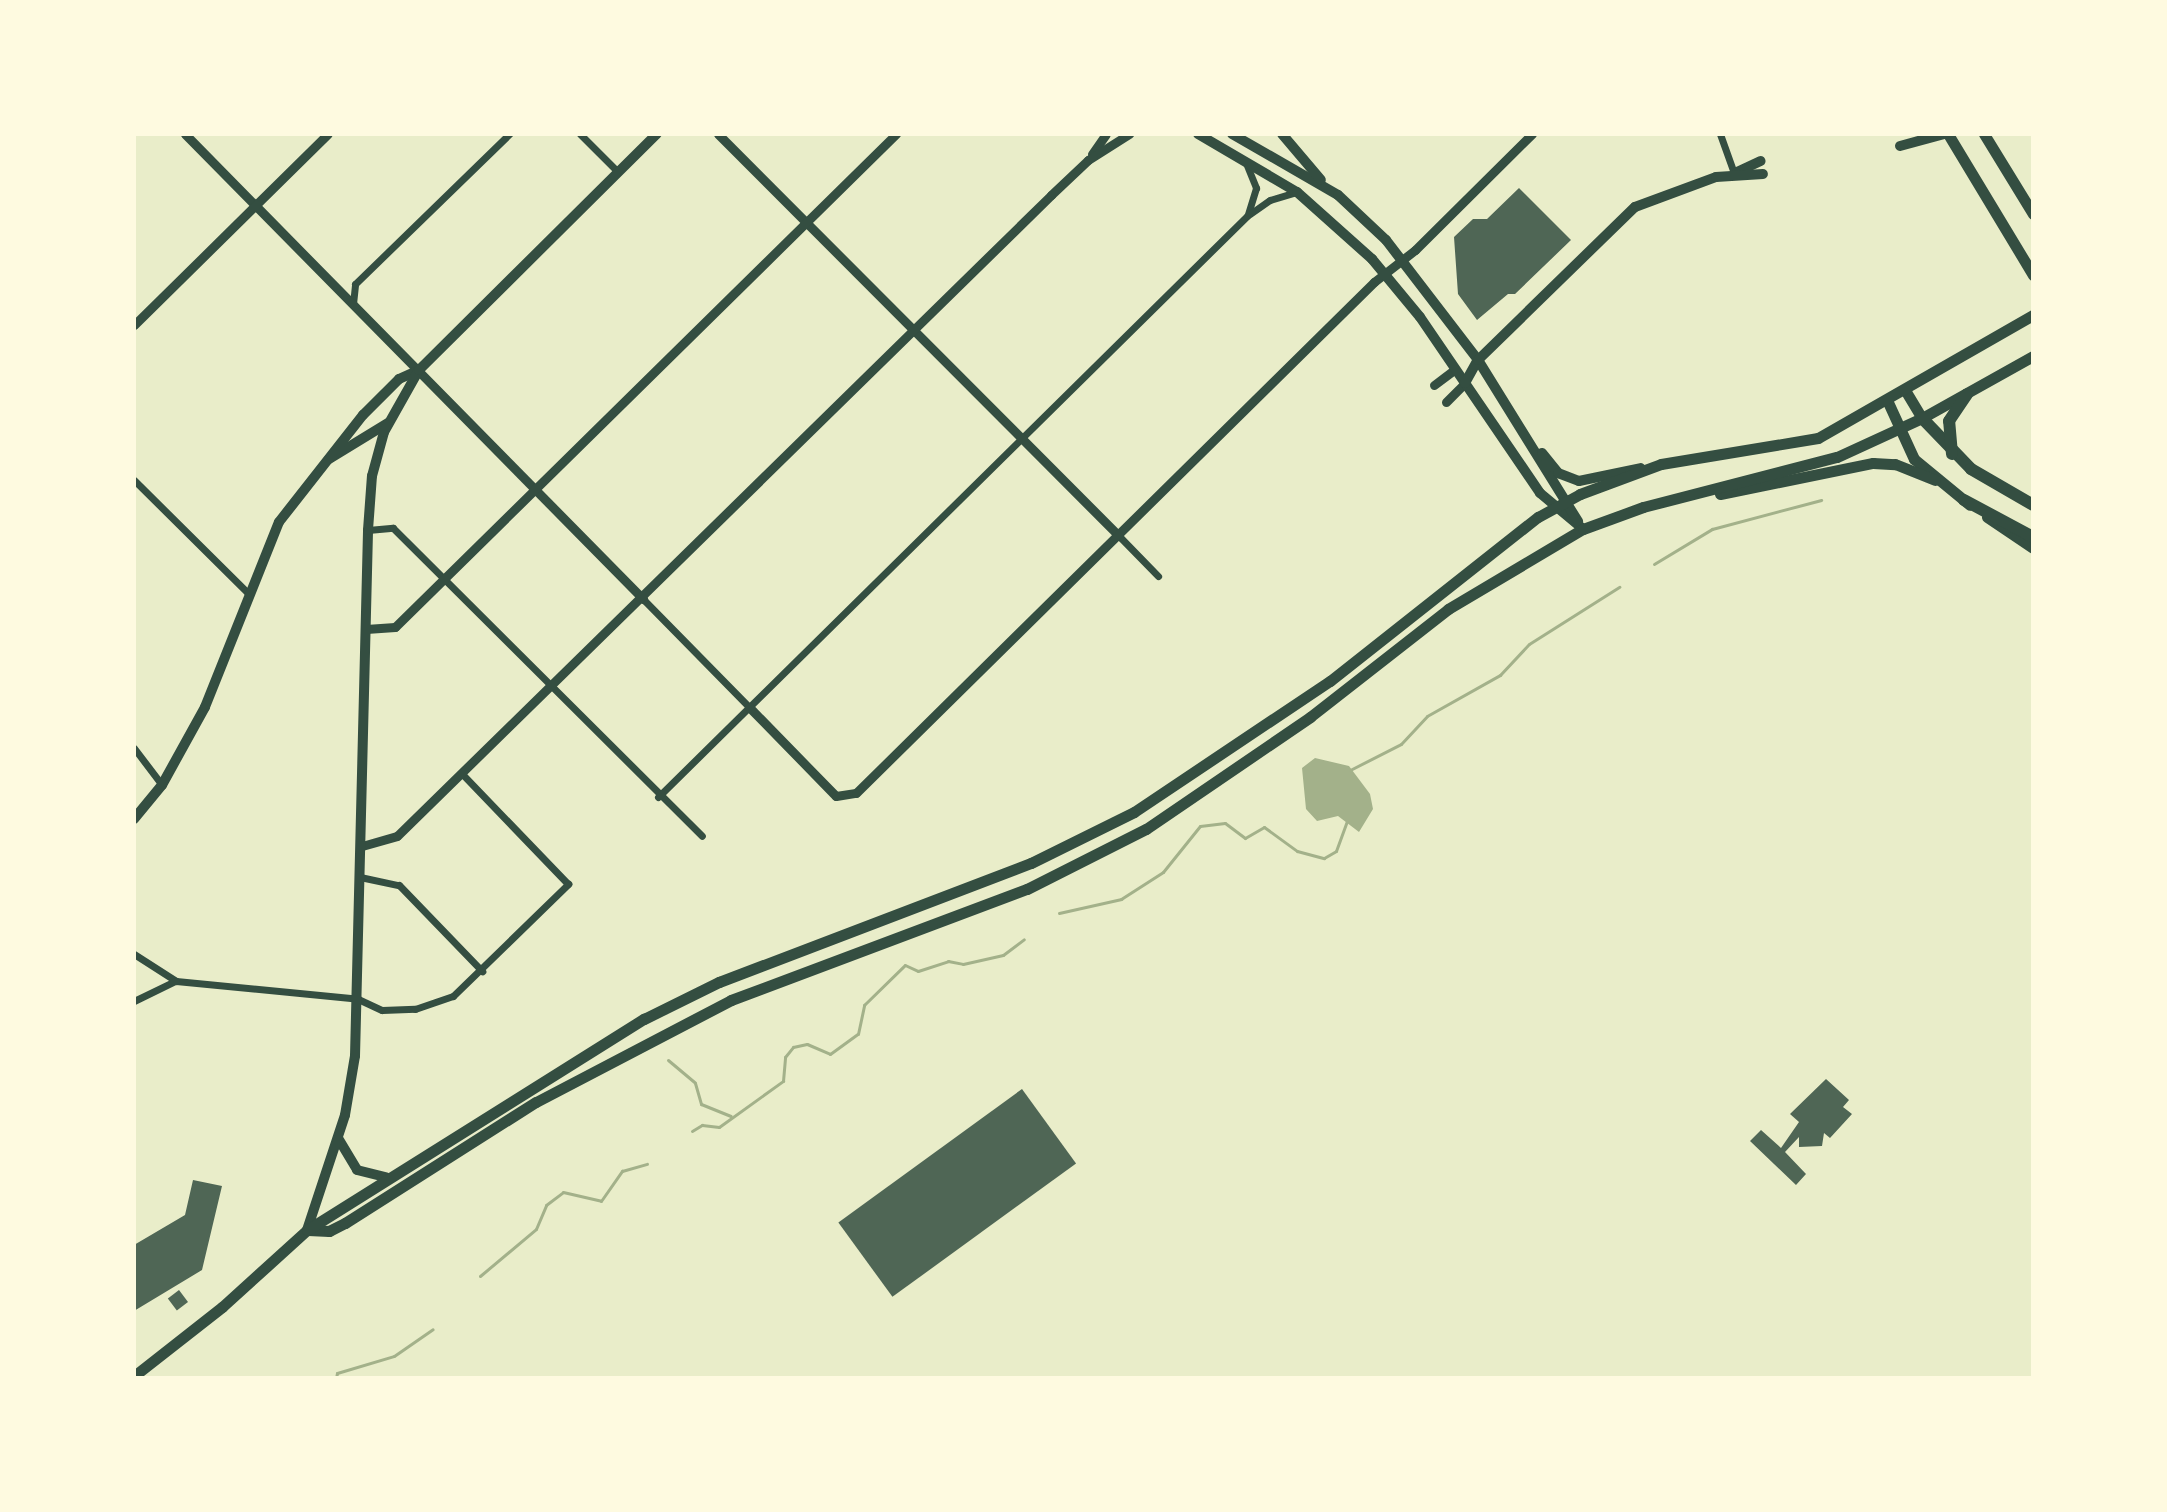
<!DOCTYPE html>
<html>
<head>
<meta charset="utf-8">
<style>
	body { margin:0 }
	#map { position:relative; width:2167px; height:1512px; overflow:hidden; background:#e9edc9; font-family:Ubuntu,sans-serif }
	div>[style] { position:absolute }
	.water>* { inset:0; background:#a3b18a }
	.stream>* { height:3px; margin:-1.5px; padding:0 1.5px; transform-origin:1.5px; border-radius:1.5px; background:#a3b18a }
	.building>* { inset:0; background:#4f6655; transform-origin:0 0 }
	.minor>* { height:7px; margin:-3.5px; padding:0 3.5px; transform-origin:3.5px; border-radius:3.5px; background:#344e41 }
	.tertiary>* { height:9px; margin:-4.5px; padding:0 4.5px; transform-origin:4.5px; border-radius:4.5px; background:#344e41 }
	.secondary>* { height:10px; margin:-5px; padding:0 5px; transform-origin:5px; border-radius:5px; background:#344e41 }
	.primary>* { height:11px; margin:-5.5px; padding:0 5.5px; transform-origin:5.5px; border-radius:5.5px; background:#344e41 }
	.motorway>* { height:12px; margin:-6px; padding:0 6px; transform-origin:6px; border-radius:6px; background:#344e41 }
	span { translate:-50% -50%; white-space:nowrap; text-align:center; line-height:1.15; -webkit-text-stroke:8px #fefae0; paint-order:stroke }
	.frame { position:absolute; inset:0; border:136px solid #fefae0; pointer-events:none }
</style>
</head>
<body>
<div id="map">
	<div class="water">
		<i style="clip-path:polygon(1315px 758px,1349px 766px,1370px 794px,1373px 809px,1359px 832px,1338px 816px,1317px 821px,1306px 809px,1302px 768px)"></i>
	</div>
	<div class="stream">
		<i style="left:1654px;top:564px;width:68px;rotate:-31.1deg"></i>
		<i style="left:1712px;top:529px;width:113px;rotate:-14.9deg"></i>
		<i style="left:1350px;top:770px;width:57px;rotate:-27deg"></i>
		<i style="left:1401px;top:744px;width:38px;rotate:-47deg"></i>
		<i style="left:1427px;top:716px;width:84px;rotate:-29.3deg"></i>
		<i style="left:1500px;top:675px;width:42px;rotate:-46.9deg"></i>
		<i style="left:1529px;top:644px;width:107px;rotate:-32.3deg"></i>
		<i style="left:1059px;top:913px;width:64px;rotate:-12.7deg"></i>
		<i style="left:1121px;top:899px;width:50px;rotate:-32.7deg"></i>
		<i style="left:1163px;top:872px;width:59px;rotate:-51.2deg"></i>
		<i style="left:1200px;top:826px;width:25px;rotate:-7deg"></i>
		<i style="left:1225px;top:823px;width:25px;rotate:37deg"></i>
		<i style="left:1245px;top:838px;width:22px;rotate:-30deg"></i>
		<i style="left:1264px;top:827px;width:41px;rotate:36deg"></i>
		<i style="left:1297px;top:851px;width:28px;rotate:15deg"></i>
		<i style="left:1324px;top:858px;width:14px;rotate:-30deg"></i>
		<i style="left:1336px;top:851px;width:32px;rotate:-70deg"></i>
		<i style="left:668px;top:1060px;width:35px;rotate:40deg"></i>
		<i style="left:695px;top:1083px;width:22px;rotate:74deg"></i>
		<i style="left:701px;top:1104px;width:32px;rotate:22deg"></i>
		<i style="left:692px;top:1131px;width:12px;rotate:-31deg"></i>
		<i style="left:702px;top:1125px;width:17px;rotate:7deg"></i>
		<i style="left:719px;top:1127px;width:79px;rotate:-35.7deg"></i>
		<i style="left:783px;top:1081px;width:24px;rotate:-85deg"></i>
		<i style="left:785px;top:1057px;width:13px;rotate:-51deg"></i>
		<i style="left:793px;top:1047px;width:14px;rotate:-12deg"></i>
		<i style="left:807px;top:1044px;width:25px;rotate:23deg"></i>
		<i style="left:830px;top:1054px;width:34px;rotate:-36deg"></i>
		<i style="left:858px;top:1034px;width:30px;rotate:-78deg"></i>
		<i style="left:864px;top:1005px;width:57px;rotate:-44.3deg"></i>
		<i style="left:905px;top:965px;width:14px;rotate:25deg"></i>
		<i style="left:918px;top:971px;width:32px;rotate:-18deg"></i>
		<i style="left:948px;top:961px;width:15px;rotate:11deg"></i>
		<i style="left:963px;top:964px;width:41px;rotate:-12.7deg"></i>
		<i style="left:1003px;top:955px;width:26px;rotate:-37deg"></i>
		<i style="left:480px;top:1276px;width:73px;rotate:-40deg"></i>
		<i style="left:536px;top:1229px;width:26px;rotate:-67deg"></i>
		<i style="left:546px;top:1205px;width:21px;rotate:-37deg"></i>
		<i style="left:563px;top:1192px;width:39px;rotate:13deg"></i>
		<i style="left:601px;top:1201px;width:37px;rotate:-55deg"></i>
		<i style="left:622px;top:1171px;width:26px;rotate:-16deg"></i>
		<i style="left:336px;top:1378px;width:5px;rotate:-79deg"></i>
		<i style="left:337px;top:1373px;width:59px;rotate:-16.6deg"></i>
		<i style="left:394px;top:1356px;width:47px;rotate:-34.7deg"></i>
	</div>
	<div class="building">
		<i style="clip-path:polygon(1519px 188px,1571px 240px,1515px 294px,1508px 294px,1477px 320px,1458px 294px,1454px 237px,1473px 219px,1487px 219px)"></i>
		<i style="clip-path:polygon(1826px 1079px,1849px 1100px,1843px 1107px,1852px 1114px,1830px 1138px,1824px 1133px,1822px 1146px,1799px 1147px,1799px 1137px,1785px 1152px,1806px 1174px,1796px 1185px,1750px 1141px,1761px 1130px,1781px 1148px,1799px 1122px,1790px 1114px)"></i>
		<i style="left:1022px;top:1089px;width:92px;height:227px;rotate:54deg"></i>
		<i style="clip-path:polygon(193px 1180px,222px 1186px,202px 1270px,134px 1311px,134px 1245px,185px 1215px)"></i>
		<i style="left:179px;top:1290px;width:15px;height:14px;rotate:53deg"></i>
	</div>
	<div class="minor">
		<i style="left:580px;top:134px;width:52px;rotate:45deg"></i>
		<i style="left:1720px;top:134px;width:41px;rotate:70.3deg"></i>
		<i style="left:1246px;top:163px;width:27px;rotate:68deg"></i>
		<i style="left:1256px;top:188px;width:27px;rotate:107deg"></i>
		<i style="left:353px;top:304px;width:20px;rotate:-84deg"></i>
		<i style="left:355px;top:284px;width:215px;rotate:-44.2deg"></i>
		<i style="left:134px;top:480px;width:163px;rotate:44.8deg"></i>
		<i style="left:368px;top:530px;width:25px;rotate:-5deg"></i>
		<i style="left:393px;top:528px;width:436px;rotate:44.9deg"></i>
		<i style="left:1119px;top:536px;width:56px;rotate:45.7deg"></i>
		<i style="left:643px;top:599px;width:151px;rotate:45.5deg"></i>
		<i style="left:134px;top:748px;width:46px;rotate:52.9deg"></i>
		<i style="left:658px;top:797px;width:827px;rotate:-44.61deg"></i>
		<i style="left:1247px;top:216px;width:28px;rotate:-35deg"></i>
		<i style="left:1270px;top:200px;width:28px;rotate:-17deg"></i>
		<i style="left:360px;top:877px;width:40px;rotate:12deg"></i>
		<i style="left:399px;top:885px;width:120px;rotate:46deg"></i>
		<i style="left:134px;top:954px;width:50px;rotate:32.7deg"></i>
		<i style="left:176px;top:981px;width:183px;rotate:5.6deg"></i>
		<i style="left:358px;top:999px;width:26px;rotate:25deg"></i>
		<i style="left:382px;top:1010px;width:33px;rotate:-2deg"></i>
		<i style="left:415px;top:1009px;width:40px;rotate:-18.9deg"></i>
		<i style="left:453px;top:996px;width:161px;rotate:-44.2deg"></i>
		<i style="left:568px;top:884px;width:151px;rotate:-133.9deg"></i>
		<i style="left:134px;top:1001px;width:46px;rotate:-26deg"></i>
	</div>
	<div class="tertiary">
		<i style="left:185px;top:134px;width:653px;rotate:45.43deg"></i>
		<i style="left:718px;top:134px;width:568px;rotate:45.07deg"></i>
		<i style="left:1092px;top:154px;width:24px;rotate:-55deg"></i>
		<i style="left:134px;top:325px;width:272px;rotate:-44.6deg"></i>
		<i style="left:1434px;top:385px;width:26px;rotate:-37deg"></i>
		<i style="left:1446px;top:402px;width:27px;rotate:-45deg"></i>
		<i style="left:366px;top:629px;width:29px;rotate:-4deg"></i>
		<i style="left:395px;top:627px;width:703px;rotate:-44.54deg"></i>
		<i style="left:749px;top:707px;width:124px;rotate:45.7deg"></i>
		<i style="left:836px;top:796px;width:20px;rotate:-9deg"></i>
		<i style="left:856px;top:793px;width:728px;rotate:-44.61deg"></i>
		<i style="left:1374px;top:282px;width:52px;rotate:-38deg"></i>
		<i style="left:1415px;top:250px;width:165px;rotate:-44.8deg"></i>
		<i style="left:362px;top:846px;width:36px;rotate:-16deg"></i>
		<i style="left:397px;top:836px;width:916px;rotate:-44.42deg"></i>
		<i style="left:1051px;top:195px;width:51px;rotate:-43.4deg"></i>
		<i style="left:1088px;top:160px;width:49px;rotate:-32.4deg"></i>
	</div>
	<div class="secondary">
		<i style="left:1198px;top:134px;width:115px;rotate:30.4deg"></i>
		<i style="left:1297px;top:192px;width:101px;rotate:41.8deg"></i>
		<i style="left:1372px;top:259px;width:75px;rotate:50.4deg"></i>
		<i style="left:1420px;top:317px;width:213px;rotate:55.7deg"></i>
		<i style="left:1540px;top:493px;width:56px;rotate:39.9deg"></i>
		<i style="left:1232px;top:134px;width:122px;rotate:29.9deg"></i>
		<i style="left:1338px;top:195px;width:66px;rotate:43.2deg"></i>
		<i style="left:1386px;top:240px;width:151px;rotate:52.5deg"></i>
		<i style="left:1478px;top:360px;width:190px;rotate:58.2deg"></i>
		<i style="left:1282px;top:134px;width:60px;rotate:49.7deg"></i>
		<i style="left:1900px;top:146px;width:46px;rotate:-15.3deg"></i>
		<i style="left:1737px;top:172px;width:26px;rotate:-25deg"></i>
		<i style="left:1465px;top:383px;width:26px;rotate:-61deg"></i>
		<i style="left:1478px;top:360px;width:219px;rotate:-44.3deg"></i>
		<i style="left:1635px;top:207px;width:86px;rotate:-20.3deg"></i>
		<i style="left:1716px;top:177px;width:47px;rotate:-3.7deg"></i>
		<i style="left:1542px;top:453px;width:26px;rotate:51deg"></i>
		<i style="left:1558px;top:473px;width:22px;rotate:21deg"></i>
		<i style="left:1579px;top:481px;width:63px;rotate:-11.8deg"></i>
		<i style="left:329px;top:459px;width:69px;rotate:-31.4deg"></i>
		<i style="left:134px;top:819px;width:44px;rotate:-50.5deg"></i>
		<i style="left:162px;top:785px;width:89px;rotate:-61.1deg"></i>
		<i style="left:205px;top:707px;width:199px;rotate:-68.2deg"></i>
		<i style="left:279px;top:522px;width:136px;rotate:-51.9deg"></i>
		<i style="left:363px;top:415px;width:51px;rotate:-45deg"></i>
		<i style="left:399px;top:379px;width:20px;rotate:-24deg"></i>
		<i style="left:338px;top:1138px;width:37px;rotate:59deg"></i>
		<i style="left:357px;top:1170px;width:30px;rotate:14deg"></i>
		<i style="left:307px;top:1230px;width:121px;rotate:-71.7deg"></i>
		<i style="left:345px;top:1115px;width:60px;rotate:-80.4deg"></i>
		<i style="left:355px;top:1056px;width:526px;rotate:-88.58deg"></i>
		<i style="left:368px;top:530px;width:54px;rotate:-85.8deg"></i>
		<i style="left:372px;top:476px;width:46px;rotate:-74.7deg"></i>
		<i style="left:384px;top:432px;width:71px;rotate:-60.6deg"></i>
		<i style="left:419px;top:370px;width:335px;rotate:-44.8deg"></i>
	</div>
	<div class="primary">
		<i style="left:1948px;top:134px;width:165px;rotate:58.9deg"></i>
		<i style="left:1984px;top:134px;width:94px;rotate:58.5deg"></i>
		<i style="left:1905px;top:390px;width:33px;rotate:59deg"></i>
		<i style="left:1887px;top:400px;width:65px;rotate:65.4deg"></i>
		<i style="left:1914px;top:459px;width:72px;rotate:39.4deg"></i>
		<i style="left:1720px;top:494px;width:156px;rotate:-11.5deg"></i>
		<i style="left:1873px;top:463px;width:22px;rotate:3deg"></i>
		<i style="left:1895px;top:464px;width:43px;rotate:21.8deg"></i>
		<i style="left:1987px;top:517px;width:55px;rotate:34deg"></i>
		<i style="left:308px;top:1230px;width:21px;rotate:3deg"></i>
		<i style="left:329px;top:1231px;width:18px;rotate:-27deg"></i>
		<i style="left:345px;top:1223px;width:226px;rotate:-32.4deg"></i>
		<i style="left:536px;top:1102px;width:220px;rotate:-27.6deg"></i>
		<i style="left:731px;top:1000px;width:316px;rotate:-20.6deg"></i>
		<i style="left:1027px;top:889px;width:133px;rotate:-26.8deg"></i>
		<i style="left:1146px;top:829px;width:199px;rotate:-34.3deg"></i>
		<i style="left:1310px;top:717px;width:175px;rotate:-38deg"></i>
		<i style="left:1448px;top:609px;width:157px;rotate:-30.7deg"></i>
		<i style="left:1583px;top:529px;width:64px;rotate:-20.1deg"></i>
		<i style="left:1643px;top:507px;width:200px;rotate:-14.5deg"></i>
		<i style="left:1837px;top:457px;width:94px;rotate:-24.6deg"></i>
		<i style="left:1922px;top:418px;width:127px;rotate:-29.2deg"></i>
		<i style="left:134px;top:1376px;width:112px;rotate:-38.1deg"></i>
		<i style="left:222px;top:1307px;width:115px;rotate:-42.2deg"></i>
		<i style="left:307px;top:1230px;width:398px;rotate:-32.1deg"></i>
		<i style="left:644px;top:1019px;width:84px;rotate:-26.3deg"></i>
		<i style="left:719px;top:982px;width:334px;rotate:-20.9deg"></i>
		<i style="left:1031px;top:863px;width:115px;rotate:-26.3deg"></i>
		<i style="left:1134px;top:812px;width:236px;rotate:-33.8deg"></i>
		<i style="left:1330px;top:681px;width:265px;rotate:-38.3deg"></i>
		<i style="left:1538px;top:517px;width:48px;rotate:-28.7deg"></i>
		<i style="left:1580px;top:494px;width:86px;rotate:-20.3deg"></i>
		<i style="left:1661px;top:464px;width:159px;rotate:-9.4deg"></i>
		<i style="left:1818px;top:438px;width:248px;rotate:-29.8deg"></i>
	</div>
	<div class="motorway">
		<i style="left:1922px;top:418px;width:71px;rotate:46.1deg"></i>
		<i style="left:1971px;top:469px;width:72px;rotate:30.1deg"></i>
		<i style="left:1952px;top:454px;width:33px;rotate:-95deg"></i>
		<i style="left:1949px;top:421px;width:32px;rotate:-56deg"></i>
		<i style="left:1964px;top:500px;width:78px;rotate:28.2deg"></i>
	</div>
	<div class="frame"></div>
</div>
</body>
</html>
